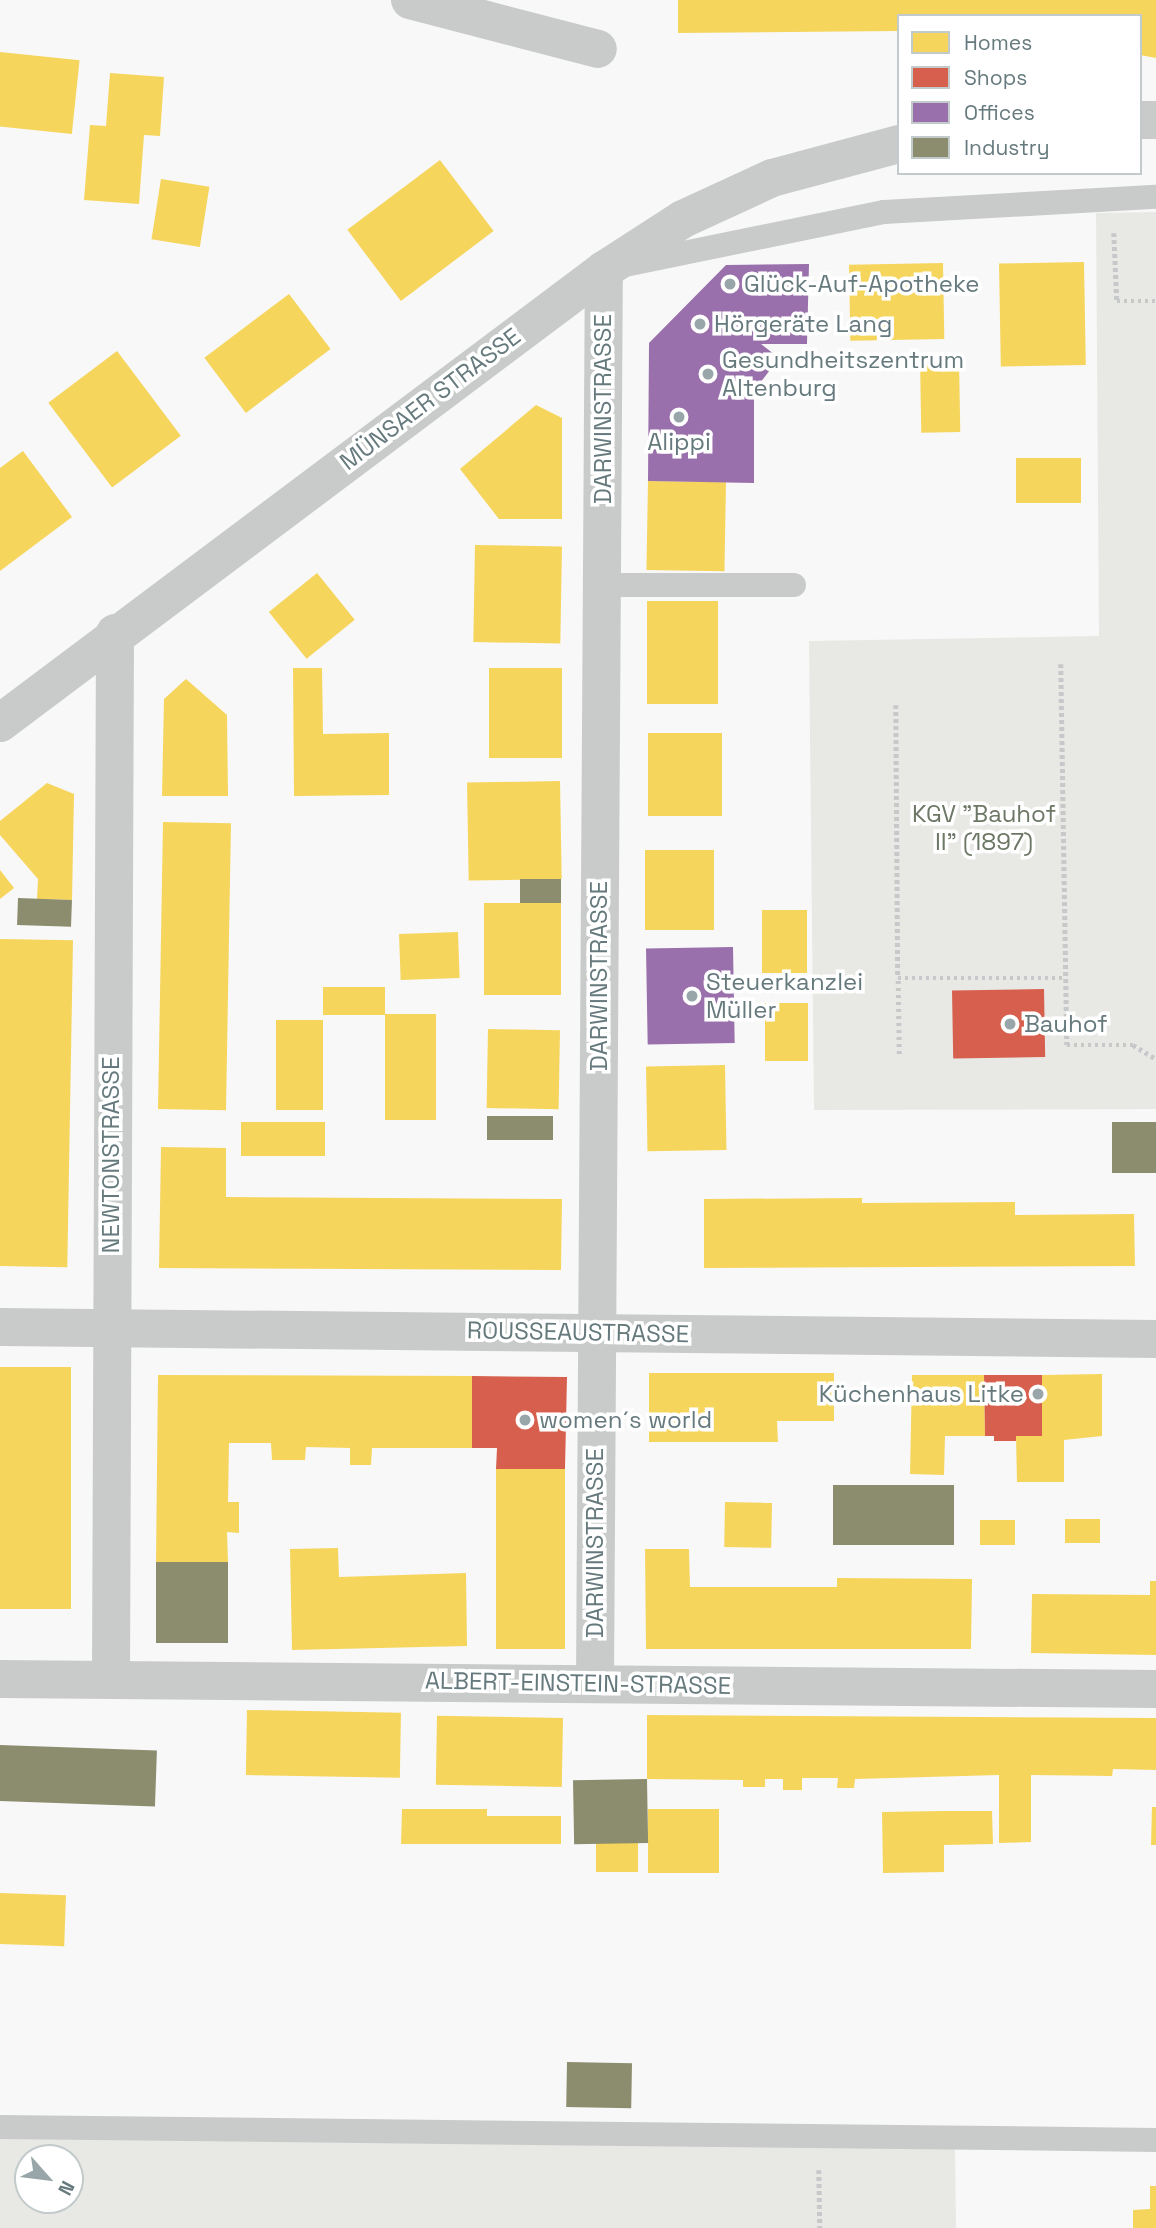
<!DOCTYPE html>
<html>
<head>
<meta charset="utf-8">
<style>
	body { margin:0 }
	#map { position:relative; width:1156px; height:2228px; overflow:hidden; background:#f8f8f8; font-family:"Space Grotesk",sans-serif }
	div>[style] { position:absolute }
	.green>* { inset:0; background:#e8e9e5 }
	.homes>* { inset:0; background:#f6d55c; transform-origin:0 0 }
	.shops>* { inset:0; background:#d6604d; transform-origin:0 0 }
	.offices>* { inset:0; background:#9970ab; transform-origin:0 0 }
	.industry>* { inset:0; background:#8c8c6e; transform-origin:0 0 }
	.path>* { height:4.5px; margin-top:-2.25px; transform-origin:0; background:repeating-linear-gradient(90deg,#c7c8c9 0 3.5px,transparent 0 7px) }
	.service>* { height:24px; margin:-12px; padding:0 12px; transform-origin:12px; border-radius:12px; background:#c9cbcb }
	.minor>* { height:38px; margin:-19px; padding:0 19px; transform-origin:19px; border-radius:19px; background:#c9cbcb }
	.tertiary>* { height:38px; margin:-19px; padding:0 19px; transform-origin:19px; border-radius:19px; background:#c9cbcb }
	.dots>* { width:19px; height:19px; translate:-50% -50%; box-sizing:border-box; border:4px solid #fff; border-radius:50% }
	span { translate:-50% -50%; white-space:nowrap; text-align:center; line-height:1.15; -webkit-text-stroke:7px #fff; paint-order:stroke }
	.poi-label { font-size:24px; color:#667a7e }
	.left { translate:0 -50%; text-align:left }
	.right { translate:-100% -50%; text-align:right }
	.street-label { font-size:24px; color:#667a7e }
	.park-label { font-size:24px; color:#6c7765 }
	.legend { position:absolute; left:897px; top:14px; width:245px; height:161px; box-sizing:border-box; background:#fff; border:2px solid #c2cacb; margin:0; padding:9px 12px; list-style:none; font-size:21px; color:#667a7e }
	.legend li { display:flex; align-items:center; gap:14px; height:35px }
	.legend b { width:35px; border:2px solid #c2cacb }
	.north { position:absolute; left:14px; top:2144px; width:70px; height:70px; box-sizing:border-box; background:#fff; border:2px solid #c2cacb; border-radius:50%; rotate:118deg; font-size:19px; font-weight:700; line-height:28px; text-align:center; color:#667a7e }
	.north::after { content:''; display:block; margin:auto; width:24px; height:32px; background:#99a6a9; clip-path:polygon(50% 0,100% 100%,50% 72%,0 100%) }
</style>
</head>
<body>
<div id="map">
	<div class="green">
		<i style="clip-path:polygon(1156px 212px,1156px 1109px,814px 1110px,809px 641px,1099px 636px,1096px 213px)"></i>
		<i style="clip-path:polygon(evenodd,0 2137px,955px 2149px,956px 2228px,0 2228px,0 2137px,28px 2158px,70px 2158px,70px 2200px,28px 2200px,28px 2158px)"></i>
	</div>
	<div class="homes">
		<i style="clip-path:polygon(678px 0,1156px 0,1156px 58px,1140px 55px,1140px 16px,899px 16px,899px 31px,678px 33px)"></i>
		<i style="left:0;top:52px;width:80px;height:74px;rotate:6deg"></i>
		<i style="clip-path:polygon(110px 73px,164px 77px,160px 136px,144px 135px,139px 204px,84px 200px,90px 125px,106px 126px)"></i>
		<i style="left:440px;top:160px;width:89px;height:116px;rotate:53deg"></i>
		<i style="left:161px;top:179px;width:49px;height:61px;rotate:9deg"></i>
		<i style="left:1084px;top:262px;width:103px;height:85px;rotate:89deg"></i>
		<i style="left:943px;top:263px;width:76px;height:94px;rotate:89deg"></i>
		<i style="left:289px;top:294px;width:69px;height:106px;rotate:53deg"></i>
		<i style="left:117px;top:351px;width:106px;height:86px;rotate:53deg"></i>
		<i style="left:959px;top:359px;width:73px;height:39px;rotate:89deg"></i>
		<i style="clip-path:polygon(536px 405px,562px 418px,562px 519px,499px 519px,460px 469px)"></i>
		<i style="clip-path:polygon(23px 451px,72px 517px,0 571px,0 468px)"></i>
		<i style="left:1016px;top:458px;width:65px;height:45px"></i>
		<i style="left:648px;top:481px;width:78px;height:89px;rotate:1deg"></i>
		<i style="left:475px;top:545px;width:87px;height:97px;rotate:1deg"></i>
		<i style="left:317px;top:573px;width:60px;height:62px;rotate:51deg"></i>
		<i style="left:647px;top:601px;width:71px;height:103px"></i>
		<i style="clip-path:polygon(293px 668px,322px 668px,323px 734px,389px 733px,389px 795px,294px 796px)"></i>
		<i style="left:489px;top:668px;width:73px;height:90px"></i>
		<i style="clip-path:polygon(186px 679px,227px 715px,228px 796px,162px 796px,164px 699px)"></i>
		<i style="left:648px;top:733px;width:74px;height:83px"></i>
		<i style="left:560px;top:781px;width:98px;height:93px;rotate:89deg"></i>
		<i style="clip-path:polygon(47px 783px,74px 794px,72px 900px,37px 899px,38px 879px,0 835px,0 821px)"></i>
		<i style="left:163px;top:822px;width:68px;height:287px;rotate:1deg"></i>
		<i style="left:645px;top:850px;width:69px;height:80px"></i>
		<i style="clip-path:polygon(0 870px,14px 888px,0 899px)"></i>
		<i style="left:484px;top:903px;width:77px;height:92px"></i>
		<i style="left:762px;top:910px;width:45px;height:63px"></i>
		<i style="left:458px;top:932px;width:46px;height:59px;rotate:88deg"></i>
		<i style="left:0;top:939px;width:73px;height:327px;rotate:1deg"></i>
		<i style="left:323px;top:987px;width:62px;height:28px"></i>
		<i style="left:765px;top:1003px;width:43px;height:58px"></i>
		<i style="left:385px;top:1014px;width:51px;height:106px"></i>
		<i style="left:323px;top:1020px;width:90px;height:47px;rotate:90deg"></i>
		<i style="left:488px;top:1029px;width:72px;height:79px;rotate:1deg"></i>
		<i style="left:725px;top:1065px;width:85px;height:79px;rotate:89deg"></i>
		<i style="left:325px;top:1122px;width:34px;height:84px;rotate:90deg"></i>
		<i style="clip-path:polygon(161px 1147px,226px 1148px,226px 1197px,562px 1199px,561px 1270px,159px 1268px)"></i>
		<i style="clip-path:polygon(862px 1198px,862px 1203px,1015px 1202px,1015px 1215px,1134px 1214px,1135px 1266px,704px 1268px,704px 1199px)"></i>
		<i style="left:0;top:1367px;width:71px;height:242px"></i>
		<i style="clip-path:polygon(649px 1373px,834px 1373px,834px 1421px,777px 1421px,778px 1442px,649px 1442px)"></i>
		<i style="clip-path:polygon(1102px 1374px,1102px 1436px,1064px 1440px,1064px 1482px,1017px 1482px,1016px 1436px,1042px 1436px,1042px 1375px)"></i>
		<i style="clip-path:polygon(158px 1375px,472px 1376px,472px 1448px,372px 1448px,371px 1465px,350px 1465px,350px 1448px,306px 1447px,305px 1460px,272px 1460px,271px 1443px,229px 1443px,228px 1502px,239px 1502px,239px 1533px,227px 1532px,228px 1562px,156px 1562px)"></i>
		<i style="clip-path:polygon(912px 1375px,984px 1375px,985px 1436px,945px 1436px,944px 1475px,910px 1474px)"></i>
		<i style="left:496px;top:1469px;width:69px;height:180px"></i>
		<i style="left:725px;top:1502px;width:47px;height:45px;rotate:1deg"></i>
		<i style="left:1100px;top:1519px;width:24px;height:35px;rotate:90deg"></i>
		<i style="left:980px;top:1520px;width:35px;height:25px"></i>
		<i style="clip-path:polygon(338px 1548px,339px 1577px,466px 1573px,467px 1646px,292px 1650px,290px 1549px)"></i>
		<i style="clip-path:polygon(645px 1549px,689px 1549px,690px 1587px,837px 1587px,837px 1578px,972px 1579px,971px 1649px,646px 1649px)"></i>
		<i style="clip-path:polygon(1150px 1581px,1156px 1581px,1156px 1655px,1031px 1653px,1032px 1594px,1150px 1595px)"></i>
		<i style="left:247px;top:1710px;width:154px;height:65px;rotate:1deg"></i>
		<i style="clip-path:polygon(647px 1715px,1156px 1718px,1156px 1770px,1113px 1769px,1112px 1776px,1031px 1775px,1031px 1842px,999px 1843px,999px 1775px,855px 1779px,854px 1788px,837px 1788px,838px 1778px,802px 1778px,802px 1790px,783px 1790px,783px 1779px,765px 1779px,765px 1787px,743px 1787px,743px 1780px,647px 1779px)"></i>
		<i style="left:563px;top:1718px;width:69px;height:126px;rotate:91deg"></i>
		<i style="clip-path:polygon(1152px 1807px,1156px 1807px,1156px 1845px,1151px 1845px)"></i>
		<i style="clip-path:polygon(402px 1809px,487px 1809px,487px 1816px,561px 1816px,561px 1844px,401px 1844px)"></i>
		<i style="left:648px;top:1809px;width:71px;height:64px"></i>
		<i style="clip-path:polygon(943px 1811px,992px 1811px,993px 1844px,944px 1845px,944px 1872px,883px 1873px,882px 1812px)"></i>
		<i style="left:638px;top:1843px;width:29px;height:42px;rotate:90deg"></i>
		<i style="left:0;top:1893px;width:66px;height:51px;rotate:2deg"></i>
		<i style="clip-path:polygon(1150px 2186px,1156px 2186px,1156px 2228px,1133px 2228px,1133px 2210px,1150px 2209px)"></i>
	</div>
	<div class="shops">
		<i style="left:1044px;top:989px;width:68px;height:92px;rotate:89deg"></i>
		<i style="clip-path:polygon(984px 1375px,1042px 1375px,1042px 1436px,1016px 1436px,1016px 1441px,994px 1441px,994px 1436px,985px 1436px)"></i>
		<i style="clip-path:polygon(472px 1376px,567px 1377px,565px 1469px,496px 1469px,497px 1448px,472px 1448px)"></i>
	</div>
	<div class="offices">
		<i style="clip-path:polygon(809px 264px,807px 344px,761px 344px,779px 358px,754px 391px,754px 483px,648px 481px,649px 343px,726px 265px)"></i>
		<i style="left:733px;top:947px;width:96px;height:87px;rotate:89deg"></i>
	</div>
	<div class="industry">
		<i style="left:520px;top:879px;width:41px;height:24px"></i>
		<i style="left:18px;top:898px;width:54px;height:27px;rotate:2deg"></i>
		<i style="left:487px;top:1116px;width:66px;height:24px"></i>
		<i style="left:1112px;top:1122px;width:44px;height:51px"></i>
		<i style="left:833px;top:1485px;width:121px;height:60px"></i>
		<i style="left:156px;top:1562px;width:72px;height:81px"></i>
		<i style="left:0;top:1745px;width:157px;height:56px;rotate:2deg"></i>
		<i style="left:647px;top:1779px;width:64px;height:74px;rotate:89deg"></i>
		<i style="left:567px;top:2062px;width:65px;height:45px;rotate:1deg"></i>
	</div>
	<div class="path">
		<i style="left:1114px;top:233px;width:68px;rotate:87.5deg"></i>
		<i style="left:1117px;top:301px;width:39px"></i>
		<i style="left:1061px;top:664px;width:381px;rotate:89.1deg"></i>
		<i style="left:1067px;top:1045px;width:66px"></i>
		<i style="left:1133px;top:1045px;width:27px;rotate:31deg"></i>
		<i style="left:896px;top:705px;width:273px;rotate:89.6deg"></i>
		<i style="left:899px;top:1054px;width:76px;rotate:-90.8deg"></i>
		<i style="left:898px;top:978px;width:168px"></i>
		<i style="left:819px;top:2170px;width:58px;rotate:89deg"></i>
	</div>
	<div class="service">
		<i style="left:625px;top:265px;width:264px;rotate:-11.6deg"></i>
		<i style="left:884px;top:212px;width:272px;rotate:-3.2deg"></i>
		<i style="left:602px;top:585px;width:192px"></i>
		<i style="left:0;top:2127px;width:1156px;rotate:0.64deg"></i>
	</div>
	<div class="minor">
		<i style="left:410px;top:0;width:194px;rotate:14.6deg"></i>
		<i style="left:0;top:1327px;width:1156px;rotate:0.59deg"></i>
		<i style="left:111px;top:1677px;width:1044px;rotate:-89.78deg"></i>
		<i style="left:0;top:1679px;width:1156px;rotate:0.5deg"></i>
		<i style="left:595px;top:1683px;width:1413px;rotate:-89.64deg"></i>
	</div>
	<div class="tertiary">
		<i style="left:1140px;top:120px;width:16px"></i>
		<i style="left:0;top:723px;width:755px;rotate:-36.87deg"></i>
		<i style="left:604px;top:270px;width:94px;rotate:-32.8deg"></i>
		<i style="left:683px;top:219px;width:98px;rotate:-24.7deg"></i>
		<i style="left:772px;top:178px;width:131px;rotate:-15deg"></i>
	</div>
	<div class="dots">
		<i style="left:730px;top:284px;background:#99a6a9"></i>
		<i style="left:700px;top:324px;background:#99a6a9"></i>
		<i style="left:708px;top:374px;background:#99a6a9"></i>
		<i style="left:679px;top:417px;background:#99a6a9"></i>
		<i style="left:692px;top:996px;background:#99a6a9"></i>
		<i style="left:1010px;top:1024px;background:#99a6a9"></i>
		<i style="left:1038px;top:1394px;background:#99a6a9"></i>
		<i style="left:525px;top:1420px;background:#99a6a9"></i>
	</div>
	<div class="poi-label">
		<span class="left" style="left:744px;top:284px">Glück-Auf-Apotheke</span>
		<span class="left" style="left:714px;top:324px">Hörgeräte Lang</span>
		<span class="left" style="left:722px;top:374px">Gesundheitszentrum<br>Altenburg</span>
		<span style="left:679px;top:442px">Alippi</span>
		<span class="left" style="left:706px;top:996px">Steuerkanzlei<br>Müller</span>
		<span class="left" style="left:1024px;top:1024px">Bauhof</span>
		<span class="right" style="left:1024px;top:1394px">Küchenhaus Litke</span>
		<span class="left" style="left:539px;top:1420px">women´s world</span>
	</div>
	<div class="street-label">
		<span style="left:430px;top:399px;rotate:-37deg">MÜNSAER STRASSE</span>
		<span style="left:603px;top:409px;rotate:-90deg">DARWINSTRASSE</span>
		<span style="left:599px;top:976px;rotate:-90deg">DARWINSTRASSE</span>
		<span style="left:111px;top:1155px;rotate:-90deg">NEWTONSTRASSE</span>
		<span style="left:578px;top:1332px;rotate:1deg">ROUSSEAUSTRASSE</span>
		<span style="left:595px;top:1543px;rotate:-90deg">DARWINSTRASSE</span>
		<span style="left:578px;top:1683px;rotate:1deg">ALBERT-EINSTEIN-STRASSE</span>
	</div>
	<div class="park-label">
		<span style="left:984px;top:828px">KGV "Bauhof<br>II" (1897)</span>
	</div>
	<ul class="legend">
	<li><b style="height:19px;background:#f6d55c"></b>Homes</li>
	<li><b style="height:19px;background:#d6604d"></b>Shops</li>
	<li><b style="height:19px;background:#9970ab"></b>Offices</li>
	<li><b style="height:19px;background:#8c8c6e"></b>Industry</li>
	</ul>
	<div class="north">N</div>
</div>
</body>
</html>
